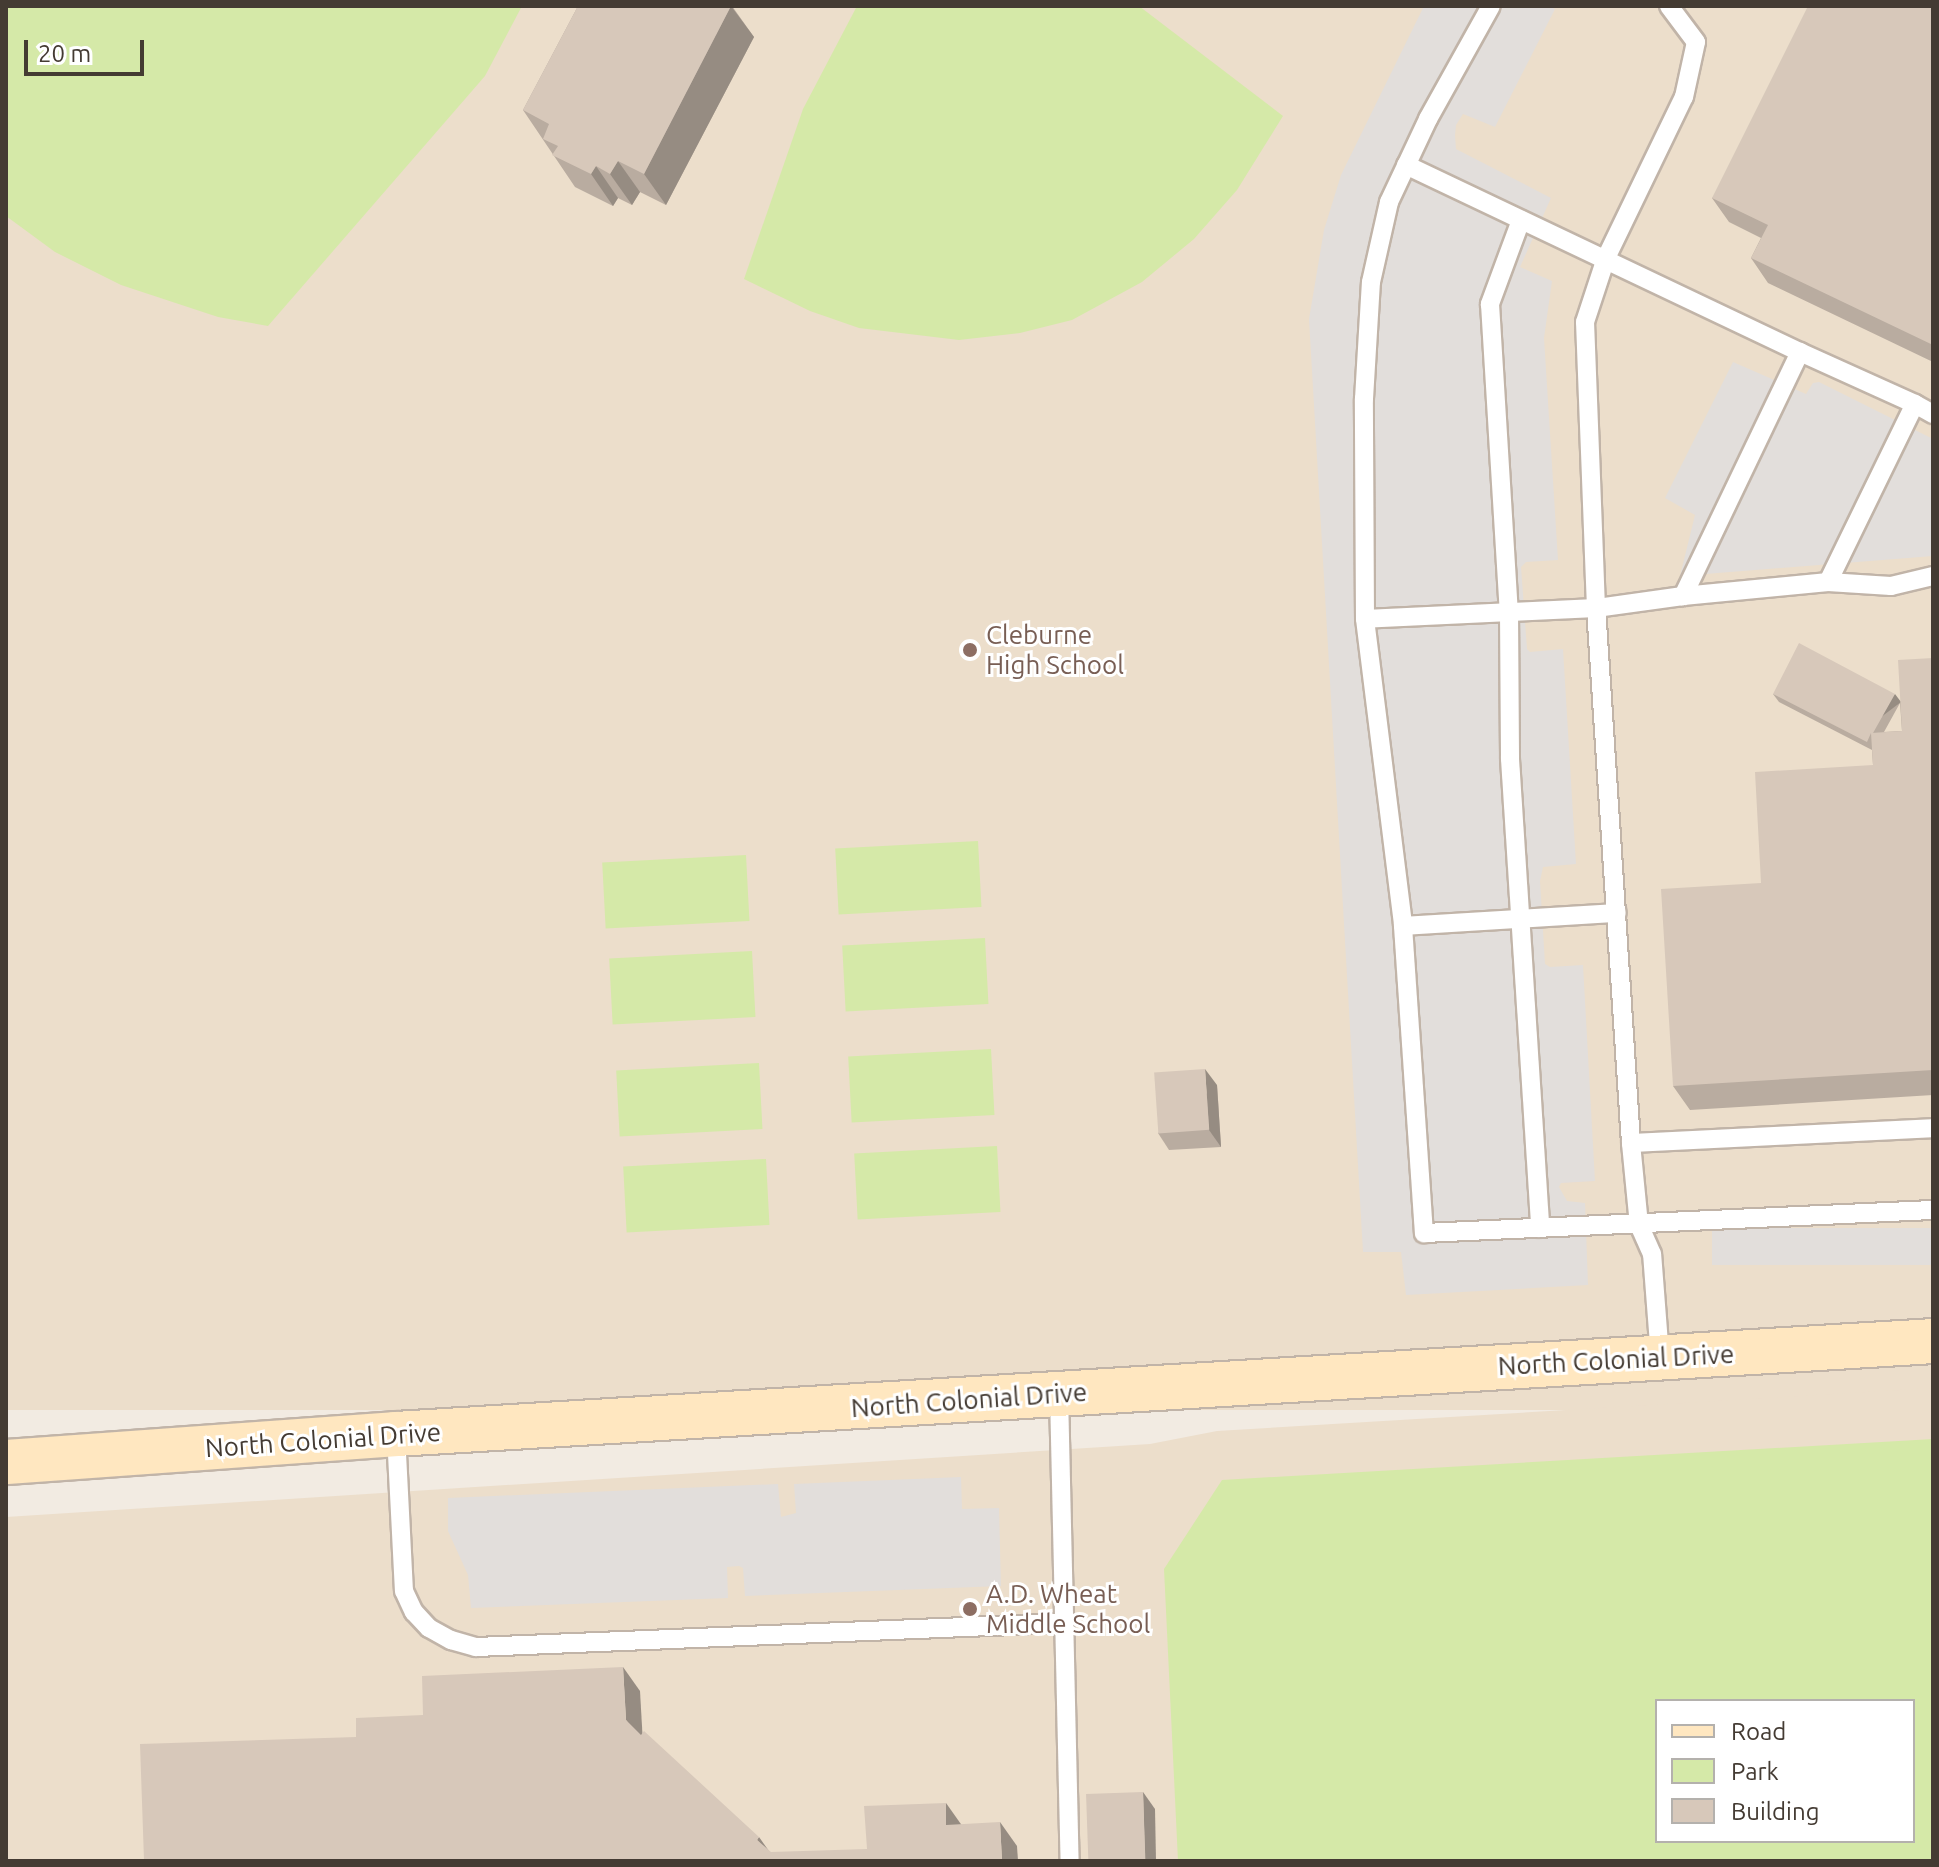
<!DOCTYPE html>
<html>
<head>
<meta charset="utf-8">
<style>
	body { margin:0 }
	#map { position:relative; width:1939px; height:1867px; overflow:hidden; background:#f2ebe2; font-family:Ubuntu,sans-serif }
	div>[style] { position:absolute }
	.education>* { inset:0; background:#ecdecb; transform-origin:0 0 }
	.green>* { inset:0; background:#d5e9a8; transform-origin:0 0 }
	.parking>* { inset:0; background:#e2dedb; transform-origin:0 0 }
	.roads { filter:drop-shadow(2px 0 #c1b4a8) drop-shadow(-2px 0 #c1b4a8) drop-shadow(0 2px #c1b4a8) drop-shadow(0 -2px #c1b4a8) }
	.lane>* { height:18px; margin:-9px; padding:0 9px; transform-origin:9px; border-radius:9px; background:#fff }
	.secondary>* { height:44px; margin:-22px; padding:0 22px; transform-origin:22px; border-radius:22px; background:#ffe7c0 }
	.wall>* { inset:0; background:#b9aca0 }
	.shaded-wall>* { inset:0; background:#968c82; transform-origin:0 0 }
	.building>* { inset:0; background:#d7c8ba; transform-origin:0 0 }
	.dots>* { width:22px; height:22px; translate:-50% -50%; box-sizing:border-box; border:4px solid #fff; border-radius:50% }
	span { translate:-50% -50%; white-space:nowrap; text-align:center; line-height:1.15; -webkit-text-stroke:6px #fff; paint-order:stroke }
	.education-label { font-size:26px; color:#785e54 }
	.left { translate:0 -50%; text-align:left }
	.street-label { font-size:26px; color:#443b33 }
	.frame { position:absolute; inset:0; border:8px solid #443b33; pointer-events:none }
	.legend { position:absolute; left:1655px; top:1699px; width:260px; height:144px; box-sizing:border-box; background:#fff; border:2px solid #b4b1ad; margin:0; padding:10px 14px; list-style:none; font-size:24px; color:#443b33 }
	.legend li { display:flex; align-items:center; gap:16px; height:40px }
	.legend b { width:40px; border:2px solid #b4b1ad }
	.scale { position:absolute; left:24px; top:40px; width:120px; height:36px; box-sizing:border-box; border:4px solid #443b33; border-top:0; padding-left:10px; font-size:24px; line-height:28px; white-space:nowrap; color:#443b33; -webkit-text-stroke:6px #fff; paint-order:stroke }
</style>
</head>
<body>
<div id="map">
	<div class="education">
		<i style="left:6px;top:6px;width:1927px;height:1404px"></i>
		<i style="clip-path:polygon(evenodd,1933px 1388px,1933px 1861px,6px 1861px,6px 1517px,1150px 1444px,1217px 1431px,1933px 1388px,1657px 1701px,1913px 1701px,1913px 1841px,1657px 1841px,1657px 1701px)"></i>
	</div>
	<div class="green">
		<i style="clip-path:polygon(6px 6px,522px 6px,485px 76px,268px 326px,218px 317px,121px 285px,55px 252px,6px 216px)"></i>
		<i style="clip-path:polygon(857px 6px,1139px 6px,1283px 116px,1237px 190px,1194px 239px,1142px 282px,1072px 320px,1020px 333px,959px 340px,859px 328px,810px 311px,744px 279px,803px 109px)"></i>
		<i style="left:978px;top:841px;width:66px;height:143px;rotate:87deg"></i>
		<i style="left:746px;top:855px;width:66px;height:144px;rotate:87deg"></i>
		<i style="left:985px;top:938px;width:66px;height:143px;rotate:87deg"></i>
		<i style="left:752px;top:951px;width:66px;height:143px;rotate:87deg"></i>
		<i style="left:991px;top:1049px;width:66px;height:143px;rotate:87deg"></i>
		<i style="left:759px;top:1063px;width:66px;height:143px;rotate:87deg"></i>
		<i style="left:997px;top:1146px;width:66px;height:143px;rotate:87deg"></i>
		<i style="left:766px;top:1159px;width:66px;height:143px;rotate:87deg"></i>
		<i style="clip-path:polygon(evenodd,1933px 1439px,1933px 1861px,1178px 1861px,1164px 1569px,1222px 1480px,1933px 1439px,1657px 1701px,1913px 1701px,1913px 1841px,1657px 1841px,1657px 1701px)"></i>
	</div>
	<div class="parking">
		<i style="clip-path:polygon(1424px 6px,1549px 6px,1555px 9px,1495px 127px,1463px 114px,1456px 125px,1455px 135px,1456px 149px,1551px 198px,1520px 267px,1552px 281px,1544px 338px,1558px 560px,1526px 562px,1521px 567px,1527px 649px,1530px 652px,1563px 649px,1576px 864px,1543px 867px,1540px 881px,1545px 964px,1550px 967px,1583px 965px,1595px 1181px,1561px 1183px,1559px 1187px,1567px 1201px,1585px 1203px,1588px 1285px,1406px 1295px,1401px 1252px,1363px 1252px,1309px 319px,1324px 230px,1341px 175px)"></i>
		<i style="clip-path:polygon(1733px 362px,1806px 394px,1813px 383px,1819px 382px,1933px 439px,1933px 556px,1680px 576px,1695px 515px,1665px 498px)"></i>
		<i style="left:1933px;top:1228px;width:37px;height:221px;rotate:90deg"></i>
		<i style="clip-path:polygon(961px 1477px,962px 1509px,999px 1508px,1001px 1586px,745px 1596px,743px 1568px,739px 1566px,727px 1567px,728px 1598px,471px 1608px,468px 1575px,448px 1531px,448px 1498px,778px 1484px,781px 1517px,796px 1513px,794px 1484px)"></i>
	</div>
	<div class="roads">
		<div class="lane">
			<i style="left:1406px;top:165px;width:436px;rotate:25.4deg"></i>
			<i style="left:1800px;top:352px;width:271px;rotate:115.6deg"></i>
			<i style="left:1683px;top:596px;width:88px;rotate:172.1deg"></i>
			<i style="left:1596px;top:608px;width:231px;rotate:177.3deg"></i>
			<i style="left:1365px;top:619px;width:309px;rotate:82.9deg"></i>
			<i style="left:1403px;top:926px;width:308px;rotate:86.1deg"></i>
			<i style="left:1424px;top:1233px;width:510px;rotate:-2.59deg"></i>
			<i style="left:1521px;top:220px;width:90px;rotate:110.3deg"></i>
			<i style="left:1490px;top:304px;width:309px;rotate:86.5deg"></i>
			<i style="left:1509px;top:612px;width:147px;rotate:89.6deg"></i>
			<i style="left:1510px;top:759px;width:470px;rotate:86.3deg"></i>
			<i style="left:1915px;top:404px;width:21px;rotate:29deg"></i>
			<i style="left:1828px;top:582px;width:63px;rotate:3.6deg"></i>
			<i style="left:1891px;top:586px;width:43px;rotate:-13.4deg"></i>
			<i style="left:1683px;top:596px;width:146px;rotate:-5.5deg"></i>
			<i style="left:1828px;top:582px;width:198px;rotate:-64deg"></i>
			<i style="left:1915px;top:404px;width:126px;rotate:-155.7deg"></i>
			<i style="left:1365px;top:619px;width:220px;rotate:-90.3deg"></i>
			<i style="left:1364px;top:399px;width:117px;rotate:-86.6deg"></i>
			<i style="left:1371px;top:282px;width:82px;rotate:-77.3deg"></i>
			<i style="left:1389px;top:202px;width:92px;rotate:-64.8deg"></i>
			<i style="left:1428px;top:119px;width:129px;rotate:-60.9deg"></i>
			<i style="left:1403px;top:926px;width:214px;rotate:-3.5deg"></i>
			<i style="left:1631px;top:1143px;width:302px;rotate:-2.8deg"></i>
			<i style="left:1660px;top:1357px;width:103px;rotate:-94.4deg"></i>
			<i style="left:1652px;top:1254px;width:32px;rotate:-114deg"></i>
			<i style="left:1639px;top:1225px;width:82px;rotate:-95.6deg"></i>
			<i style="left:1631px;top:1143px;width:536px;rotate:-93.74deg"></i>
			<i style="left:1596px;top:608px;width:286px;rotate:-92.2deg"></i>
			<i style="left:1585px;top:322px;width:67px;rotate:-71.8deg"></i>
			<i style="left:1606px;top:258px;width:179px;rotate:-64.2deg"></i>
			<i style="left:1684px;top:97px;width:56px;rotate:-77.7deg"></i>
			<i style="left:1696px;top:42px;width:45px;rotate:-126.9deg"></i>
			<i style="left:1059px;top:1394px;width:467px;rotate:88.7deg"></i>
			<i style="left:396px;top:1434px;width:157px;rotate:87.1deg"></i>
			<i style="left:404px;top:1591px;width:23px;rotate:65deg"></i>
			<i style="left:414px;top:1612px;width:22px;rotate:47deg"></i>
			<i style="left:429px;top:1628px;width:25px;rotate:29deg"></i>
			<i style="left:451px;top:1640px;width:26px;rotate:16deg"></i>
			<i style="left:476px;top:1647px;width:588px;rotate:-2.34deg"></i>
		</div>
		<div class="secondary">
			<i style="left:6px;top:1462px;width:391px;rotate:-4.1deg"></i>
			<i style="left:396px;top:1434px;width:1540px;rotate:-3.46deg"></i>
		</div>
	</div>
	<div class="wall">
		<i style="clip-path:polygon(578px 6px,732px 6px,754px 37px,666px 205px,640px 192px,632px 205px,618px 198px,613px 206px,575px 187px,523px 110px)"></i>
		<i style="clip-path:polygon(1933px 6px,1933px 362px,1768px 283px,1751px 258px,1761px 238px,1729px 222px,1712px 198px)"></i>
		<i style="clip-path:polygon(evenodd,1933px 658px,1933px 1095px,1690px 1110px,1673px 1086px,1761px 883px,1873px 765px,1872px 750px,1779px 702px,1773px 694px,1900px 702px,1933px 658px,1900px 703px,1902px 731px,1884px 732px,1900px 703px)"></i>
		<i style="clip-path:polygon(1217px 1085px,1221px 1147px,1169px 1150px,1158px 1133px)"></i>
	</div>
	<div class="shaded-wall">
		<i style="clip-path:polygon(731px 6px,754px 37px,666px 205px,644px 174px)"></i>
		<i style="clip-path:polygon(618px 161px,640px 192px,632px 205px,610px 174px)"></i>
		<i style="clip-path:polygon(596px 166px,618px 198px,613px 206px,591px 174px)"></i>
		<i style="left:1895px;top:694px;width:10px;height:56px;rotate:53deg"></i>
		<i style="clip-path:polygon(1205px 1069px,1217px 1085px,1221px 1147px,1209px 1130px)"></i>
		<i style="clip-path:polygon(623px 1667px,640px 1691px,643px 1744px,626px 1720px)"></i>
		<i style="clip-path:polygon(1143px 1792px,1155px 1809px,1156px 1861px,1145px 1861px)"></i>
		<i style="clip-path:polygon(946px 1803px,963px 1827px,946px 1825px)"></i>
		<i style="clip-path:polygon(1000px 1822px,1017px 1846px,1018px 1861px,1002px 1861px)"></i>
		<i style="clip-path:polygon(759px 1837px,776px 1861px,757px 1840px)"></i>
	</div>
	<div class="building">
		<i style="clip-path:polygon(578px 6px,731px 6px,644px 174px,618px 161px,610px 174px,596px 166px,591px 174px,552px 155px,558px 146px,543px 139px,549px 124px,523px 110px)"></i>
		<i style="clip-path:polygon(1808px 6px,1933px 6px,1933px 345px,1751px 258px,1768px 225px,1712px 198px)"></i>
		<i style="clip-path:polygon(1799px 643px,1895px 694px,1873px 733px,1871px 733px,1867px 742px,1773px 694px)"></i>
		<i style="clip-path:polygon(1933px 658px,1933px 1070px,1673px 1086px,1661px 889px,1761px 883px,1755px 772px,1873px 765px,1871px 733px,1902px 731px,1898px 660px)"></i>
		<i style="left:1205px;top:1069px;width:61px;height:51px;rotate:86deg"></i>
		<i style="clip-path:polygon(623px 1667px,626px 1720px,641px 1735px,644px 1731px,759px 1837px,757px 1840px,771px 1852px,867px 1849px,864px 1806px,946px 1803px,946px 1825px,1000px 1822px,1002px 1861px,130px 1861px,144px 1860px,140px 1744px,356px 1737px,356px 1718px,423px 1715px,422px 1676px)"></i>
		<i style="left:1143px;top:1792px;width:69px;height:57px;rotate:88deg"></i>
	</div>
	<div class="dots">
		<i style="left:970px;top:650px;background:#8d6e63"></i>
		<i style="left:970px;top:1609px;background:#8d6e63"></i>
	</div>
	<div class="education-label">
		<span class="left" style="left:986px;top:650px">Cleburne<br>High School</span>
		<span class="left" style="left:986px;top:1609px">A.D. Wheat<br>Middle School</span>
	</div>
	<div class="street-label">
		<span style="left:1616px;top:1360px;rotate:-3deg">North Colonial Drive</span>
		<span style="left:969px;top:1400px;rotate:-4deg">North Colonial Drive</span>
		<span style="left:323px;top:1440px;rotate:-4deg">North Colonial Drive</span>
	</div>
	<div class="frame"></div>
	<ul class="legend">
	<li><b style="height:10px;background:#ffe7c0"></b>Road</li>
	<li><b style="height:22px;background:#d5e9a8"></b>Park</li>
	<li><b style="height:22px;background:#d7c8ba"></b>Building</li>
	</ul>
	<div class="scale">20 m</div>
</div>
</body>
</html>
